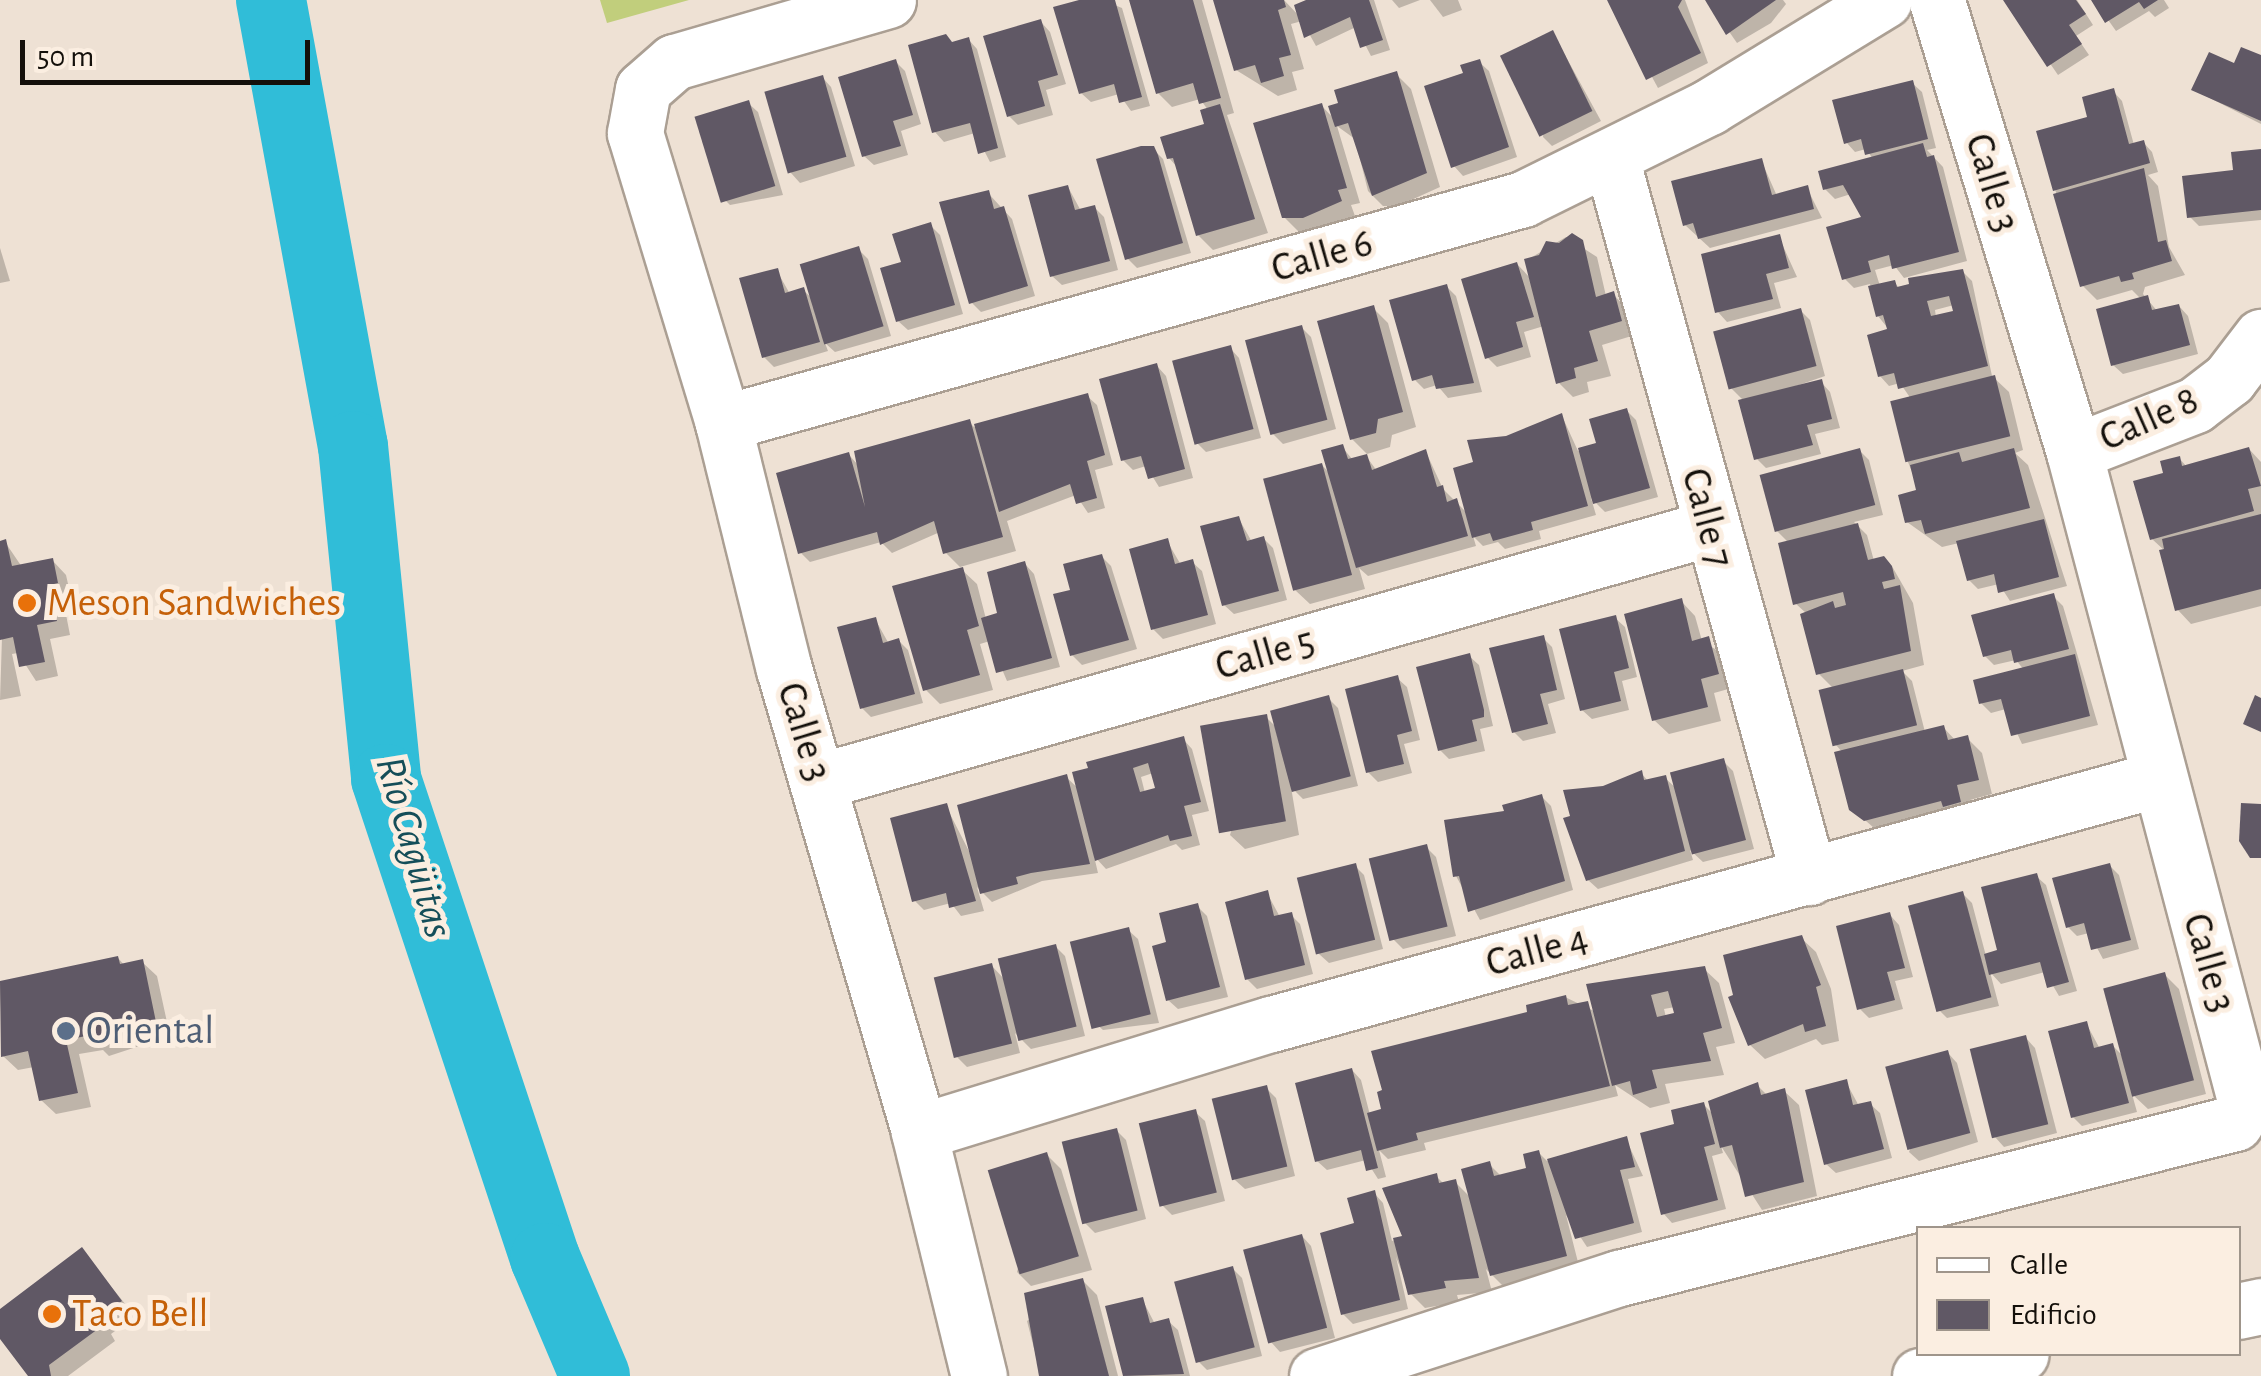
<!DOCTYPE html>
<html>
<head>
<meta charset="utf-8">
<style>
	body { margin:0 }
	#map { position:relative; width:2261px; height:1376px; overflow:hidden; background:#eee1d4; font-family:"Alegreya Sans",sans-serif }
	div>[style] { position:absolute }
	.green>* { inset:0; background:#c1ce7c }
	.shadow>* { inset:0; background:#0003 }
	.river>* { height:70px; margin:-35px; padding:0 35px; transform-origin:35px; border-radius:35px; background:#30bdd8 }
	.building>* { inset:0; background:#605865; transform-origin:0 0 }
	.roads { filter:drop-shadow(2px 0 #ab9f93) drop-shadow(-2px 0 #ab9f93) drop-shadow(0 2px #ab9f93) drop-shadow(0 -2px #ab9f93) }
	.minor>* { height:55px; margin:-27.5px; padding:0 27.5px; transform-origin:27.5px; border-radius:27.5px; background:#fff }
	.highway>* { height:55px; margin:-27.5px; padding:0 27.5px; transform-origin:27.5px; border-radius:27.5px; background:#fff }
	.dots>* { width:28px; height:28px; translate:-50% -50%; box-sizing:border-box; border:5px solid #fbeee1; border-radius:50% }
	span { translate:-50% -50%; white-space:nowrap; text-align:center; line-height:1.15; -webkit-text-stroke:10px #fbeee1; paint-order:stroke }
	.street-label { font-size:40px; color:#14100b }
	.food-label { font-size:40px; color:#c56008 }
	.left { translate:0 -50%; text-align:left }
	.service-label { font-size:40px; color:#4e5e75 }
	.water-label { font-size:42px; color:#154e59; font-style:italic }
	.legend { position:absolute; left:1916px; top:1226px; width:325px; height:130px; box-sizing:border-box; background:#fbeee1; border:2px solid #9f958b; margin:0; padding:12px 18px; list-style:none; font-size:30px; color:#14100b }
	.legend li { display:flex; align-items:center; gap:20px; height:50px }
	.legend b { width:50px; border:2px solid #9f958b }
	.scale { position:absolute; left:20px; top:40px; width:290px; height:45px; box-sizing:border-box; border:5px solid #14100b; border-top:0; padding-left:12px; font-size:30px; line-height:35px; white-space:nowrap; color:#14100b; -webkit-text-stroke:8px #fbeee1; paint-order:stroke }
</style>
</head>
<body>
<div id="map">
	<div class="green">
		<i style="clip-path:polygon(600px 0,689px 0,607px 23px)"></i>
	</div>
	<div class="shadow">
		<i style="clip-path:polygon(1102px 0,1122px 8px,1150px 106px,1131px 111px,1119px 94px,1091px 102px,1081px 93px)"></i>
		<i style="clip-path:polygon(1132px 0,1202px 0,1234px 113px,1227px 115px,1268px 233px,1213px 250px,1198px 235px,1178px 168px,1169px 158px,1207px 126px,1208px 110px,1200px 99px,1172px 107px,1158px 93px)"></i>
		<i style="clip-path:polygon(1216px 0,1284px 0,1301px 18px,1307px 0,1374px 0,1390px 50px,1371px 56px,1356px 27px,1316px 46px,1302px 21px,1291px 24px,1304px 69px,1292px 72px,1297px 90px,1278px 96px,1236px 70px)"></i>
		<i style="clip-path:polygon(1392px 0,1420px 0,1399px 8px)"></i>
		<i style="clip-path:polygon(1430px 0,1458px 0,1462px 10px,1443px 17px)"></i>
		<i style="clip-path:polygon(1610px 0,1685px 0,1708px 63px,1658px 88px)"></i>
		<i style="clip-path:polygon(1707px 0,1783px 0,1786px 4px,1771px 23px,1737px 43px)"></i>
		<i style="clip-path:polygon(2006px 0,2077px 0,2093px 25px,2076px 36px,2089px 55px,2058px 75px)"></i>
		<i style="clip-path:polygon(2094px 0,2164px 0,2169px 8px,2155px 17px,2149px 11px,2116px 31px)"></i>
		<i style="clip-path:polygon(1041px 22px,1050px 32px,1066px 84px,1046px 90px,1053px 115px,1018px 125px,1009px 116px)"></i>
		<i style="clip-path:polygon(1553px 33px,1601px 121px,1552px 146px,1543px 137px)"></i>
		<i style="clip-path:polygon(968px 39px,977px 49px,1006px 157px,990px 162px,975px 133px,944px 142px,935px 132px,953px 44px)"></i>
		<i style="clip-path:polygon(2261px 58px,2261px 124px,2194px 90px)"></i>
		<i style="clip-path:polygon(896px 62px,905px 71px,921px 124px,901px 131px,908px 155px,874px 165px,864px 156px)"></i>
		<i style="clip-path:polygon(1479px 62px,1489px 71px,1517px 157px,1463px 176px,1454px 166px,1466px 74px)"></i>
		<i style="clip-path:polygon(1396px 74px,1411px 89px,1440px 187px,1398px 206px,1383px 206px,1368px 191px,1355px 139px,1337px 126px,1360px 203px,1351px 205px,1355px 216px,1319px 231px,1299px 232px,1284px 217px,1321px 105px,1335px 120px)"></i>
		<i style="clip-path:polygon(822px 77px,831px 87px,855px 166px,800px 183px,791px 173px)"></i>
		<i style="clip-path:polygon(evenodd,1912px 83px,1922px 92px,1936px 148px,1927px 150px,1943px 167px,1967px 261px,1904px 278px,1894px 265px,1875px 270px,1880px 286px,1894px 282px,1900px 289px,1962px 271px,1972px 281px,1992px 376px,2009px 392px,2023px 450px,2015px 453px,2028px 465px,2067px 586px,2010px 601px,1999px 584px,1978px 589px,1969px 580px,1959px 543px,1942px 547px,1907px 522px,1920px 492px,1908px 462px,1909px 396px,1900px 383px,1889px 386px,1880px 376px,1890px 331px,1878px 316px,1870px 284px,1854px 288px,1844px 278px,1865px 219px,1851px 194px,1835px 199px,1825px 189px,1873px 159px,1866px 149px,1855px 152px,1846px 142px,1912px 83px,1954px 305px,1956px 312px,1936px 317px,1935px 310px,1954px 305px)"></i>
		<i style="clip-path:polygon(2113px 91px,2122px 101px,2134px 145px,2143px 142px,2152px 152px,2158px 172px,2148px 175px,2158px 186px,2169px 247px,2185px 275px,2145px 287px,2143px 294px,2158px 312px,2179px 306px,2188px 316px,2198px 354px,2123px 374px,2113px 365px,2141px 299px,2132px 290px,2097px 300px,2082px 285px,2055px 189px,2091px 119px)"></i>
		<i style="clip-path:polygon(748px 103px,758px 112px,783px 195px,730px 205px,720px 195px)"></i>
		<i style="clip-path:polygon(1153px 149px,1163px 159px,1191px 253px,1137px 268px,1127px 258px)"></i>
		<i style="clip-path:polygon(2261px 152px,2261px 220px,2199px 226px,2189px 216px)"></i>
		<i style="clip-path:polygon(1761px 160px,1777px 196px,1807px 188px,1822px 218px,1710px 248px,1685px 225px)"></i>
		<i style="clip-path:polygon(1068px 187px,1081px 211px,1095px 208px,1104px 217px,1118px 270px,1062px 285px,1052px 276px)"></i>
		<i style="clip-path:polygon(988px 193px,1012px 219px,1035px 296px,981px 312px,971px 302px)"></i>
		<i style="clip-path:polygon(930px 225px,940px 235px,963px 314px,908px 330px,898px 321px,904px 264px)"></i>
		<i style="clip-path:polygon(1566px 237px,1597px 257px,1606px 296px,1613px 294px,1627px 309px,1635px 335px,1602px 345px,1611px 376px,1587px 382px,1589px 392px,1573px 397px,1559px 383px,1544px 326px,1524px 332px,1531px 357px,1497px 367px,1487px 357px,1517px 264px,1532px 280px,1527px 260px)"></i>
		<i style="clip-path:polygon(1779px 237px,1797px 277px,1774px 283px,1781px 308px,1727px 322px,1718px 312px)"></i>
		<i style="clip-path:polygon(0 248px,10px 281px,0 283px)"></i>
		<i style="clip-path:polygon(858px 249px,868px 259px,891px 336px,835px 352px,825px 343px,828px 351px,774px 367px,764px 357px,777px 271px,790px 294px,803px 290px,813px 299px)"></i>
		<i style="clip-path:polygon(1446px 286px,1456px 296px,1482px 392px,1448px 398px,1437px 385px,1424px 389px,1414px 379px)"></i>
		<i style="clip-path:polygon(1373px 308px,1388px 323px,1416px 427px,1392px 435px,1390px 447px,1367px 454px,1352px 439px)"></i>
		<i style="clip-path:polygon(1800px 310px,1810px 320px,1825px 376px,1770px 395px,1821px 382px,1830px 392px,1840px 428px,1815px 434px,1821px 454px,1766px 468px,1757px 459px,1744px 401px,1731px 388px)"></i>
		<i style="clip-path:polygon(1301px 327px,1311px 337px,1336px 429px,1283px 444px,1273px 434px)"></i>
		<i style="clip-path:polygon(1230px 348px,1239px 358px,1261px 438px,1206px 452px,1197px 443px)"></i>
		<i style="clip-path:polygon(1157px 366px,1166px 376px,1193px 478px,1159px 487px,1146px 466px,1133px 470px,1123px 460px)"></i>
		<i style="clip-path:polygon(1087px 396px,1097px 405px,1113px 465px,1095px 470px,1105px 508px,1088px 513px,1076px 495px,1007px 521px,1016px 551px,960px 567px,945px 552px,940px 532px,892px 553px,881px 542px,810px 562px,801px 553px,849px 455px,859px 466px,969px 422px,974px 427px)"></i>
		<i style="clip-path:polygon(1626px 410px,1636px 420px,1658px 497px,1605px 512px,1591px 498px,1596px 515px,1539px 531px,1541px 539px,1505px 549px,1498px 542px,1483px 546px,1473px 536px,1476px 546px,1368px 576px,1359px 568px,1365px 589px,1310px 604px,1295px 590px,1303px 470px,1322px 465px,1331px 475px,1342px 447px,1353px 460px,1366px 456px,1377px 471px,1426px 452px,1443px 489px,1467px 513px,1476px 464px,1507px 438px,1562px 416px,1578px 451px,1599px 445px)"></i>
		<i style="clip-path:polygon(2249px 449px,2261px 462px,2261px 606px,2191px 624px,2177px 609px,2165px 551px,2152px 539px,2166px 474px,2179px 458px,2187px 467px)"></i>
		<i style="clip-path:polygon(1859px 450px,1869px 460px,1883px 515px,1854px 522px,1867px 535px,1874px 561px,1883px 559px,1893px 568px,1913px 603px,1924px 665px,1902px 671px,1912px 681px,1925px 732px,1943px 727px,1956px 741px,1967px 738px,1982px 753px,1992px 794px,1970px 800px,1974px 816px,1881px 834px,1851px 808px,1843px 753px,1836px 745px,1834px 689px,1819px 674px,1807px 614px,1795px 603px,1789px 543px,1776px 530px)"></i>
		<i style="clip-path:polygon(1239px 519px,1252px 542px,1264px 539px,1273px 548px,1287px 600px,1234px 614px,1224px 605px)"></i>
		<i style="clip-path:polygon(1167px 541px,1181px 565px,1192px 562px,1202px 571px,1216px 624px,1163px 639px,1153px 629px)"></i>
		<i style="clip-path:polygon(5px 542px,22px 567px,52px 560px,66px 575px,71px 597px,63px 599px,70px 635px,50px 639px,58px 676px,36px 681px,18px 653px,12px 654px,21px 696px,0 700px)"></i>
		<i style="clip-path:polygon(1101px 556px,1111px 566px,1137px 649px,1082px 665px,1072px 655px,1073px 591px)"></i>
		<i style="clip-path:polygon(1025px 564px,1034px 574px,1060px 667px,1007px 681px,990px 641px,980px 644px,993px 690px,940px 704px,925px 689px,962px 570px,977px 584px,986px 619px,1000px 615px)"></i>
		<i style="clip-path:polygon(2053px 596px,2063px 606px,2098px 725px,2022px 744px,2006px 709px,1991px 713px,1981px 703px,2024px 670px,2016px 660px,1994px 665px,1985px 656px)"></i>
		<i style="clip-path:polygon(1681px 601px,1695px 616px,1702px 641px,1723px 654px,1732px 688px,1714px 693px,1721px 721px,1669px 734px,1654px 720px)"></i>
		<i style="clip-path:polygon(1615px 618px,1625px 627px,1637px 677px,1622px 681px,1629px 710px,1592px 719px,1582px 710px)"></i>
		<i style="clip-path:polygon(875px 619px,889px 644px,899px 641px,908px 650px,923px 703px,871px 717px,862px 708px)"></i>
		<i style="clip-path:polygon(1543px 638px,1552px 647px,1565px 699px,1548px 704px,1556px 733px,1523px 741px,1514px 732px)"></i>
		<i style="clip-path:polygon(1469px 656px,1479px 665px,1493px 726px,1480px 729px,1485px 751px,1449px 759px,1440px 750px)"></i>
		<i style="clip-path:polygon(1397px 678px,1407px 687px,1420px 740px,1404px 744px,1412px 773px,1378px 782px,1368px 772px)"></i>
		<i style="clip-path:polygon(1328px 698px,1338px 708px,1358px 786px,1303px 799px,1291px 787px,1299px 835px,1245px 849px,1230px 835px,1266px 717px,1277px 728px)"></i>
		<i style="clip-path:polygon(evenodd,1183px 739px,1192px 749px,1209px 811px,1192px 815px,1200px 845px,1182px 850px,1176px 844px,1106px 869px,1094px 856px,1098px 873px,1042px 881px,992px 902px,977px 887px,984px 911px,961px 916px,951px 903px,924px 910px,914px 900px,946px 806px,974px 861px,1066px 777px,1080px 790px,1183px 739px,1153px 773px,1158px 790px,1145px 793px,1141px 777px,1153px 773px)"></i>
		<i style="clip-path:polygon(1723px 761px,1733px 771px,1754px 849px,1703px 862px,1690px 850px,1693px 860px,1598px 889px,1588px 880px,1604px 789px,1641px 773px,1649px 782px,1665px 778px,1677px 789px)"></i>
		<i style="clip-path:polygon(1542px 797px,1551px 806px,1573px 890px,1480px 920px,1456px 876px,1507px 813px)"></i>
		<i style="clip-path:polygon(1426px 847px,1436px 857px,1456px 936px,1403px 949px,1393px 939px)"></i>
		<i style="clip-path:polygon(1355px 866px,1364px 875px,1383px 949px,1329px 963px,1319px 954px)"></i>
		<i style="clip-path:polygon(2110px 866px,2119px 875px,2139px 949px,2103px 959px,2089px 933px,2077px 936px,2068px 927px)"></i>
		<i style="clip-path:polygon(2036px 876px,2046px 885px,2077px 991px,2059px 996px,2045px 972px,2001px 984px,1990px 972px,1999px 1006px,1947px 1018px,1938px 1009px,1962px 893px,1972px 903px,1986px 956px,2000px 952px)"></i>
		<i style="clip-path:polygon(1267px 893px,1280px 917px,1291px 915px,1300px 924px,1313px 974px,1257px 989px,1247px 979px)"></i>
		<i style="clip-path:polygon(1197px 906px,1207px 916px,1228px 997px,1178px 1009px,1168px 1000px,1169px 944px)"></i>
		<i style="clip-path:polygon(1890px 915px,1899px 925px,1913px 977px,1895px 981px,1903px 1009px,1869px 1018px,1859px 1008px)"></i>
		<i style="clip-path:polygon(1128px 930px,1138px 939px,1159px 1023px,1103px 1030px,1093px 1021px)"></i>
		<i style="clip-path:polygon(1801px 938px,1816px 952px,1831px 989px,1839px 1041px,1822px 1045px,1816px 1039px,1765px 1059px,1750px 1045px)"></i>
		<i style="clip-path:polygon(1055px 946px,1065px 956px,1085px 1036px,1031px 1049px,1015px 1033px,1020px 1053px,967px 1067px,957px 1057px,991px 965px,1006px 981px)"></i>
		<i style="clip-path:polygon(118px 958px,125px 966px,142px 962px,157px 976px,170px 1036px,109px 1056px,103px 1050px,79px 1054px,91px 1107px,56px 1114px,41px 1100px,34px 1067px,18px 1070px,3px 1056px,0 984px)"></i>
		<i style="clip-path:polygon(evenodd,1704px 969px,1719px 983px,1735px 1043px,1716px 1047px,1724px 1075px,1665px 1084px,1670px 1103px,1650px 1108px,1615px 1085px,1618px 1096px,1424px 1143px,1426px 1150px,1388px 1159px,1379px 1150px,1386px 1177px,1378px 1179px,1366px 1160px,1327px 1170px,1317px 1161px,1352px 1070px,1361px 1080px,1370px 1115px,1384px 1111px,1565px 997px,1596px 1012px,1704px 969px,1675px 1007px,1677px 1014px,1666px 1017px,1664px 1009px,1675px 1007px)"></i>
		<i style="clip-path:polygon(2164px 974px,2179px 989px,2206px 1094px,2148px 1109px,2132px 1094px,2137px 1112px,2082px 1126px,2073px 1117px,2086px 1023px,2100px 1049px,2113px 1046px,2123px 1056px)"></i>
		<i style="clip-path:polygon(2026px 1038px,2035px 1048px,2057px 1133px,2004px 1147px,1995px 1137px)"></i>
		<i style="clip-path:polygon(1948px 1053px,1957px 1063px,1978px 1142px,1919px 1161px,1909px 1152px)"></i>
		<i style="clip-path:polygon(1846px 1082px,1859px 1106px,1870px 1104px,1880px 1113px,1892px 1158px,1836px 1173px,1826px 1164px)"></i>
		<i style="clip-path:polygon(1757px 1085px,1768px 1096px,1784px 1091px,1799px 1105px,1817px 1196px,1762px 1210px,1721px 1146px,1723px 1153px,1712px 1156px,1726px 1209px,1672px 1223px,1663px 1213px,1677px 1126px,1703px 1104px,1714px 1115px)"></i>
		<i style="clip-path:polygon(1266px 1088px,1276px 1098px,1295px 1176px,1245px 1189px,1235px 1180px)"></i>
		<i style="clip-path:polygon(1195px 1112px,1205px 1121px,1225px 1201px,1172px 1215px,1162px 1205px)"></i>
		<i style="clip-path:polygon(1116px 1130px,1126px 1140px,1146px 1219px,1095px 1233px,1085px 1223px)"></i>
		<i style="clip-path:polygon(1626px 1139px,1643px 1176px,1628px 1179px,1642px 1232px,1587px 1247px,1566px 1215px,1580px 1270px,1506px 1289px,1486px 1269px,1492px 1292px,1457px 1295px,1459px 1302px,1425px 1308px,1410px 1293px,1396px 1257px,1408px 1309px,1353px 1324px,1343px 1314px,1357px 1225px,1374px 1193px,1383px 1203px,1392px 1241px,1405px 1237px,1436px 1176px,1444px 1184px,1455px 1182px,1472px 1199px,1489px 1164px,1502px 1177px,1529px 1169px,1539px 1153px,1547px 1161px)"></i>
		<i style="clip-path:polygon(1046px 1154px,1061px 1169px,1092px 1270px,1031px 1286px,1017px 1272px)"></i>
		<i style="clip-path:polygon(1302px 1236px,1311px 1246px,1335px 1338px,1280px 1352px,1271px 1342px)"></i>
		<i style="clip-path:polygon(82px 1251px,135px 1316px,111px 1334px,115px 1341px,68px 1376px,31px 1376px,0 1335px,0 1312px)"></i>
		<i style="clip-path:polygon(1232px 1268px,1242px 1278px,1262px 1356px,1207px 1370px,1197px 1360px)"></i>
		<i style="clip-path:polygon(1083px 1281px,1097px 1295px,1118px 1376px,1041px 1376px,1027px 1321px)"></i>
		<i style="clip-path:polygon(1142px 1299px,1155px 1324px,1168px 1321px,1178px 1330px,1190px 1376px,1126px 1376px,1108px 1307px)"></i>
	</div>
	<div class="river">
		<i style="left:271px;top:0;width:453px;rotate:79.6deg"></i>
		<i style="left:353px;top:446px;width:335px;rotate:84.3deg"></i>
		<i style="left:386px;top:779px;width:505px;rotate:71.64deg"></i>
		<i style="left:545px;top:1258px;width:128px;rotate:67deg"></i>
	</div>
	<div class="building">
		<i style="clip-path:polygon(1079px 0,1115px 0,1142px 97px,1119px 103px,1114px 84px,1079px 94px,1053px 7px)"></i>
		<i style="clip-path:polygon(1129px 0,1193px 0,1221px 98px,1199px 104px,1193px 83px,1156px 94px)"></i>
		<i style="clip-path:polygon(1213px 0,1284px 0,1286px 7px,1278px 10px,1291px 55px,1279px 58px,1284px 76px,1261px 83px,1255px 65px,1234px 71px)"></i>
		<i style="clip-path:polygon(1306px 0,1369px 0,1383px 40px,1360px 48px,1350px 17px,1304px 38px,1294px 5px)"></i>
		<i style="clip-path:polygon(1607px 0,1682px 0,1678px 7px,1701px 53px,1646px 80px)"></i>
		<i style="clip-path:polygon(1705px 0,1776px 0,1726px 35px)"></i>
		<i style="clip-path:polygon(2003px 0,2076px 0,2086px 14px,2069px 25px,2082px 44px,2047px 67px)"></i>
		<i style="clip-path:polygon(2091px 0,2158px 0,2144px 9px,2139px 2px,2105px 23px)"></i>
		<i style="clip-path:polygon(1041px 19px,1058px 75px,1038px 81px,1045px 106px,1007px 117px,983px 36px)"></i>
		<i style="left:1553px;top:30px;width:90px;height:59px;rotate:64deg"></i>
		<i style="clip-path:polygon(946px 34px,952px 42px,969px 37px,998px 148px,978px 154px,970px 123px,932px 133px,908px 45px)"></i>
		<i style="clip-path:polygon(2241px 47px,2261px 55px,2261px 121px,2191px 90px,2209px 52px,2234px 63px)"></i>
		<i style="clip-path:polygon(896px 59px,913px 115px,893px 121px,901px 146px,862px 157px,838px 77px)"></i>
		<i style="clip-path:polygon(1480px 59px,1509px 147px,1451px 168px,1424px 86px,1463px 73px,1460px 65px)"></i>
		<i style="clip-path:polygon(1397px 71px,1427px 173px,1372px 196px,1348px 123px,1335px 127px,1328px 106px,1338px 103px,1334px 90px)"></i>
		<i style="left:823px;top:75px;width:85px;height:61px;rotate:74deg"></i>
		<i style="clip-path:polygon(1913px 80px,1928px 139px,1865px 155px,1861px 139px,1844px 144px,1832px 100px)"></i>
		<i style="clip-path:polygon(2114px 88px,2129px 144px,2144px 140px,2150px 163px,2053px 191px,2036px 131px,2087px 117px,2082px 97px)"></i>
		<i style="left:749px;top:100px;width:90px;height:57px;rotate:73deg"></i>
		<i style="clip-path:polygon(1322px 103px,1347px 188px,1338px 190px,1342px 201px,1303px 218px,1282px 218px,1253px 123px)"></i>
		<i style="clip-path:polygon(1220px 104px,1255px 219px,1196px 236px,1173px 158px,1167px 159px,1160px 137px,1204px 124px,1200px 110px)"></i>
		<i style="clip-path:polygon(1923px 143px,1927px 157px,1934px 155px,1959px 252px,1892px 269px,1889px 255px,1868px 261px,1871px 272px,1842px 280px,1826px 227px,1861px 217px,1843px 185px,1823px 190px,1818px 171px)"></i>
		<i style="clip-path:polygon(1141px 146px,1154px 146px,1158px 155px,1183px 243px,1125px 260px,1096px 159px)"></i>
		<i style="clip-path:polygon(2261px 149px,2261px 210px,2187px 218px,2182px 176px,2233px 170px,2231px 152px)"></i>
		<i style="clip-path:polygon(1762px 158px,1772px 195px,1808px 185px,1814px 209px,1698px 239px,1693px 223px,1683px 226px,1671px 181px)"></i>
		<i style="clip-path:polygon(2144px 168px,2158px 242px,2166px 240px,2172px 261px,2132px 273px,2134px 279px,2121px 282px,2119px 276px,2080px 287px,2053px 194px)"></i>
		<i style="clip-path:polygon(1068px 185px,1075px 210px,1095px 205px,1110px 261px,1050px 277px,1028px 195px)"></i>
		<i style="clip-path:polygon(989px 190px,994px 209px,1004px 206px,1028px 286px,969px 304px,939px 202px)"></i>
		<i style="clip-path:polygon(931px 222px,955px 305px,896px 322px,880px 268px,901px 262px,892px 234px)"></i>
		<i style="clip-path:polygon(1572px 233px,1583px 240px,1596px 297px,1614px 291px,1622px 321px,1589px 331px,1598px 361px,1574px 368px,1576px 378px,1556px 384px,1524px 259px,1539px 255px,1546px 241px,1559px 243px)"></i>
		<i style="clip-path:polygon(1780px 234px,1789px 268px,1766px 274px,1773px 299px,1715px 313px,1701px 254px)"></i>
		<i style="left:859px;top:246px;width:84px;height:62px;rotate:73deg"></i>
		<i style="clip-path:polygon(1517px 262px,1534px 317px,1516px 322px,1523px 347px,1485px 359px,1461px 279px)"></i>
		<i style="clip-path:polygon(778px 268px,785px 293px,804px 287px,820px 342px,762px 358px,739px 278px)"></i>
		<i style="clip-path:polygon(evenodd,1963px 269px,1988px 366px,1898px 389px,1894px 373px,1878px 377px,1867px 335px,1887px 329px,1883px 315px,1876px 317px,1868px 286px,1895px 280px,1897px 287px,1909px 284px,1908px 278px,1963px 269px,1949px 296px,1953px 311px,1931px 316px,1927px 301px,1949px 296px)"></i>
		<i style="clip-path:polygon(1447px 284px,1474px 383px,1436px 389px,1432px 375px,1412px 381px,1389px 300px)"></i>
		<i style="clip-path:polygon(2148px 295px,2152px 310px,2179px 304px,2190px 345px,2111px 366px,2096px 309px)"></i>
		<i style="clip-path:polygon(1374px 305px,1403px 412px,1378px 419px,1376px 433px,1350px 440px,1317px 321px)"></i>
		<i style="left:1801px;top:308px;width:60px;height:91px;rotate:75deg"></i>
		<i style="left:1302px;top:325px;width:98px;height:59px;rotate:75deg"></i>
		<i style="left:1231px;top:345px;width:87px;height:61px;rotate:75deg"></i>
		<i style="clip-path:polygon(1157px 363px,1185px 469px,1148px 479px,1141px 456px,1121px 461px,1099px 379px)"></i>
		<i style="left:1995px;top:375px;width:63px;height:108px;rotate:76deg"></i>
		<i style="clip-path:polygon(1822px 379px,1832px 419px,1807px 425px,1813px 445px,1754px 460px,1738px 400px)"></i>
		<i style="clip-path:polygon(1088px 393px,1105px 455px,1087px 461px,1097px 498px,1076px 504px,1070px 484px,999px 512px,974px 424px)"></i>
		<i style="clip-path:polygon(1627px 408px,1650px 488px,1593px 504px,1578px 448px,1596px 443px,1589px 419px)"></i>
		<i style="clip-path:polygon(1562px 413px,1588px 506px,1531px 522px,1533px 530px,1493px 541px,1490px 533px,1472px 538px,1453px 468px,1473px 462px,1467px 440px,1506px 436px)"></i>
		<i style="clip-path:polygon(970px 419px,1003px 537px,943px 554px,934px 521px,880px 545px,877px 532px,798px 554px,776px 473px,849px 452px,865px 507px,854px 451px)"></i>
		<i style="clip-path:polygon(1343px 444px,1348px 459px,1367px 454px,1372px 470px,1426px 449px,1437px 487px,1443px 485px,1447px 502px,1457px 498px,1468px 536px,1356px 568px,1321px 450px)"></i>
		<i style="clip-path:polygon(2249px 447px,2261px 486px,2248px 489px,2254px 511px,2150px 540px,2133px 481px,2163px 473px,2160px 461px,2180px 456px,2182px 466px)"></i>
		<i style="left:1860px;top:448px;width:59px;height:104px;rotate:75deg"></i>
		<i style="clip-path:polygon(2014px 448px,2030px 508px,1925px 534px,1921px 520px,1905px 523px,1898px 495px,1916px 490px,1910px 465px,1959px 452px,1962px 462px)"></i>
		<i style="left:1322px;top:463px;width:116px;height:61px;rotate:75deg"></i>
		<i style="clip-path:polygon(2261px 514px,2261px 589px,2175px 611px,2159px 550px,2164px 549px,2162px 539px)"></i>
		<i style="clip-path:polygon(1239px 516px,1247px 541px,1264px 536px,1279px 591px,1222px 606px,1200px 526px)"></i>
		<i style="clip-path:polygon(2044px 519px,2059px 577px,1998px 593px,1994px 574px,1967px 581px,1956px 541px)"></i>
		<i style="clip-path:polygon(1858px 523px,1868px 560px,1884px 556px,1892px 566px,1895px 579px,1882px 582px,1884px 589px,1900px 585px,1911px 651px,1816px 675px,1800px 614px,1833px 601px,1835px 608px,1846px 605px,1843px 592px,1793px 605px,1778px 543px)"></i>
		<i style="clip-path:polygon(1168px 538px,1175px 564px,1193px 559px,1208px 615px,1151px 630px,1129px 549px)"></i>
		<i style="clip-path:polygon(6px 539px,12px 566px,53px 558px,58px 583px,50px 585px,57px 621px,37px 625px,45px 662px,19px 667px,13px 637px,0 640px,0 541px)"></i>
		<i style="clip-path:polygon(1102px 554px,1129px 640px,1070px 656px,1053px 594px,1070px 590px,1063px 564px)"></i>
		<i style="clip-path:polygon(1025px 561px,1052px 658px,996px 673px,981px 618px,997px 613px,987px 572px)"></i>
		<i style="clip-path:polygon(963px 567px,979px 626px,967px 630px,980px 675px,923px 691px,892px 586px)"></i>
		<i style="clip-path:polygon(2054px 593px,2069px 649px,2014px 663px,2011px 650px,1983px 657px,1971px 615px)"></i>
		<i style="clip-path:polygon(1682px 598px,1692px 641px,1709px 636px,1719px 674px,1701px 679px,1708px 707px,1652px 721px,1624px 614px)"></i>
		<i style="clip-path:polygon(1616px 615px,1629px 668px,1614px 672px,1621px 701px,1580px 711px,1559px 629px)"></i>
		<i style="clip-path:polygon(876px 617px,883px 643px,899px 638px,915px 694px,860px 709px,837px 627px)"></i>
		<i style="clip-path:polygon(1544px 635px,1557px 690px,1540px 694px,1548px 724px,1512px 733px,1489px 648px)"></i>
		<i style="clip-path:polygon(1470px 653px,1484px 710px,1484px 717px,1472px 720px,1477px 741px,1438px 751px,1416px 667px)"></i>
		<i style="clip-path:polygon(2075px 654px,2090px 716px,2011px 736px,2001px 699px,1979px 704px,1973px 680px)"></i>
		<i style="left:1903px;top:669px;width:58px;height:87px;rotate:76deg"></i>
		<i style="clip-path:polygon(1398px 675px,1412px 731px,1397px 735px,1404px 764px,1366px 773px,1345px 689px)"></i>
		<i style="left:1329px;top:695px;width:84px;height:61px;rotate:75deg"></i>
		<i style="clip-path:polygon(2255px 695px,2261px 698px,2261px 732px,2243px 724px)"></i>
		<i style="left:1267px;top:714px;width:109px;height:68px;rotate:80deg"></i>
		<i style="clip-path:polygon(1944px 725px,1948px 740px,1968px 735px,1979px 780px,1957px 785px,1961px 802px,1943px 807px,1941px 801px,1864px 821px,1849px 810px,1834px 752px)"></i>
		<i style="clip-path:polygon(evenodd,1184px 736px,1201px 802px,1184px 806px,1192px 836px,1170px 841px,1168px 835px,1095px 861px,1072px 772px,1088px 768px,1086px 762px,1184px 736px,1148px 763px,1155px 788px,1140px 792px,1133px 768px,1148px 763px)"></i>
		<i style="left:1724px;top:758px;width:85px;height:56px;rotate:75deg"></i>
		<i style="clip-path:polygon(1642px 770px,1644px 780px,1666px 775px,1685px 851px,1586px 881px,1563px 818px,1570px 816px,1563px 790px,1603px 786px)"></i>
		<i style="clip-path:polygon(1067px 774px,1090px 864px,1031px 873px,1016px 877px,1018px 884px,980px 894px,957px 805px)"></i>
		<i style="clip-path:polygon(1542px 794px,1565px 881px,1468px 912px,1459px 876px,1453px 877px,1444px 820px,1504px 811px,1502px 805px)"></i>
		<i style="clip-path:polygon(947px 803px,976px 901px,949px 908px,946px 893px,912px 902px,890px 818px)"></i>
		<i style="clip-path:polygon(2241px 803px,2261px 804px,2261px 858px,2250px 858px,2239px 841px)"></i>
		<i style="left:1427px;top:844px;width:85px;height:60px;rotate:76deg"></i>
		<i style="left:1356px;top:863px;width:79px;height:61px;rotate:76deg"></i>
		<i style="clip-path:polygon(2110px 863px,2131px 940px,2091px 950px,2084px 923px,2066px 928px,2052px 878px)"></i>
		<i style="clip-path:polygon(2037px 873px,2069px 982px,2047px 988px,2040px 962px,1989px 975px,1984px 954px,1997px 950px,1981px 887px)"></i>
		<i style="clip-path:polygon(1268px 890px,1274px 916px,1292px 912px,1305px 965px,1245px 980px,1225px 902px)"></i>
		<i style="left:1963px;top:891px;width:110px;height:57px;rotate:75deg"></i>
		<i style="clip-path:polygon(1198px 903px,1220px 987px,1166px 1001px,1152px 946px,1166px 942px,1159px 913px)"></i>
		<i style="clip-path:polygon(1890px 912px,1905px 968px,1887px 972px,1895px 1000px,1857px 1010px,1836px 926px)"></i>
		<i style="left:1129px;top:927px;width:90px;height:61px;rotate:76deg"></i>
		<i style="clip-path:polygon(1802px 935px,1821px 985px,1816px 987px,1826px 1026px,1805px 1032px,1803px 1024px,1748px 1046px,1728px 997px,1733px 995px,1723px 955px)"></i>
		<i style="left:1056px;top:944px;width:85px;height:60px;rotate:76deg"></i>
		<i style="clip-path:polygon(118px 956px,120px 964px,143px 959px,156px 1022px,92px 1043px,91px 1035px,66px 1040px,78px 1093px,39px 1101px,28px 1051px,1px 1057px,0 981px)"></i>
		<i style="left:992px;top:963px;width:83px;height:60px;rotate:76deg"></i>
		<i style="clip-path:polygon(evenodd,1705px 966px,1722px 1028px,1703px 1033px,1711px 1061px,1652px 1070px,1657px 1088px,1633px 1095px,1630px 1081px,1612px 1086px,1586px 984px,1705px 966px,1668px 991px,1674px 1013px,1657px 1017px,1651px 995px,1668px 991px)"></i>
		<i style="left:2165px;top:972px;width:112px;height:64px;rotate:75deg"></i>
		<i style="clip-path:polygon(1566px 995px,1568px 1005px,1588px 1001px,1610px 1086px,1416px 1133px,1418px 1140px,1377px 1151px,1367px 1113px,1381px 1109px,1377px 1092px,1382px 1090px,1371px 1051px,1527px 1012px,1526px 1005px)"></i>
		<i style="clip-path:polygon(2087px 1021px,2094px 1048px,2113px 1043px,2129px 1103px,2071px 1118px,2048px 1031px)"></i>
		<i style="left:2026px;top:1035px;width:92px;height:58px;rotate:76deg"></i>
		<i style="left:1948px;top:1050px;width:86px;height:65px;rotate:75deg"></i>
		<i style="clip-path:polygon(1352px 1068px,1378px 1168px,1366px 1171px,1361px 1150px,1315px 1162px,1295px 1083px)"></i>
		<i style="clip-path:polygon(1847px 1079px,1853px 1105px,1871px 1101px,1884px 1149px,1824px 1165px,1805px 1090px)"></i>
		<i style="clip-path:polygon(1758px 1082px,1761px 1095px,1785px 1088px,1804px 1182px,1745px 1197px,1732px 1145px,1720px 1148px,1708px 1101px)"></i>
		<i style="left:1267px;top:1085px;width:84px;height:57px;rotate:76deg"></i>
		<i style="clip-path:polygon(1704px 1102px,1715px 1144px,1704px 1147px,1718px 1200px,1661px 1215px,1640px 1133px,1674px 1124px,1671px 1110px)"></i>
		<i style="left:1196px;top:1109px;width:86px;height:59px;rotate:76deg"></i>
		<i style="left:1117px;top:1128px;width:85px;height:57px;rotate:76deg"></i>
		<i style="clip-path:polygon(1627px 1136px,1635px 1167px,1620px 1170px,1634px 1223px,1575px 1239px,1547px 1159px)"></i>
		<i style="clip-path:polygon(1539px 1150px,1567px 1256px,1490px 1276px,1461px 1169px,1490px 1161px,1494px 1176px,1526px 1168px,1523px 1154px)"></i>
		<i style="left:1047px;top:1152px;width:109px;height:62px;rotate:73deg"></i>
		<i style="clip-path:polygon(1437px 1173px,1439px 1183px,1456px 1179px,1479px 1278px,1444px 1281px,1446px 1288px,1408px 1295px,1393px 1238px,1402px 1236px,1382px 1188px)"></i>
		<i style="clip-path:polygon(1375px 1190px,1400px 1300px,1341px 1315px,1320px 1233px,1354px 1223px,1347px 1198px)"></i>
		<i style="left:1302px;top:1234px;width:97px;height:61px;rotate:75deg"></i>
		<i style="clip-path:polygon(82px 1247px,122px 1301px,98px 1319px,102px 1326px,49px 1365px,51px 1376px,28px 1376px,0 1339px,0 1309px)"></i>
		<i style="left:1233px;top:1266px;width:84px;height:61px;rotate:75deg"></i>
		<i style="clip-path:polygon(1083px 1278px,1109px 1376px,1039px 1376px,1024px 1293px)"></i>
		<i style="clip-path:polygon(1143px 1297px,1150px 1323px,1169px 1318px,1184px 1374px,1123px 1376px,1105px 1306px)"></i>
	</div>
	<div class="roads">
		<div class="minor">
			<i style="left:888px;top:0;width:223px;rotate:163.8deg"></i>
			<i style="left:674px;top:62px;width:41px;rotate:138.9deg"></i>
			<i style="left:643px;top:89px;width:45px;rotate:100.3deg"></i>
			<i style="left:635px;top:133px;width:303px;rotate:73.1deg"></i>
			<i style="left:723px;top:423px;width:253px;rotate:76.1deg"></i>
			<i style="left:784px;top:669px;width:482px;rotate:73.7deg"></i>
			<i style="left:919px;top:1132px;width:251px;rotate:76.2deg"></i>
			<i style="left:1611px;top:158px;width:746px;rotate:74.6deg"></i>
			<i style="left:723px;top:423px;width:831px;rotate:-15.64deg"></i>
			<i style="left:1523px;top:199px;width:208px;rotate:-26.3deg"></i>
			<i style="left:1709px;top:107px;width:205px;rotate:-31.4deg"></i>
			<i style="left:2074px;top:452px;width:130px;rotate:-21.2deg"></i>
			<i style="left:2195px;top:405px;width:43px;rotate:-37.4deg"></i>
			<i style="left:2229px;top:379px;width:53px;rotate:-52.7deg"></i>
			<i style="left:820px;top:781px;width:925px;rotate:-15.87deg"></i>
			<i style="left:919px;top:1132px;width:368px;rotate:-17.1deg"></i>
			<i style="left:1271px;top:1024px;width:920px;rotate:-15.44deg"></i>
			<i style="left:1317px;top:1376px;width:318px;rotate:-18deg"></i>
			<i style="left:1619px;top:1278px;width:635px;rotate:-14.12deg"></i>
			<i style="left:2235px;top:1123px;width:22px;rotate:-60deg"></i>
			<i style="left:2246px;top:1104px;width:674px;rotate:-104.78deg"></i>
			<i style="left:2074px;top:452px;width:472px;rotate:-106.9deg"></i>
		</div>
		<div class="highway">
			<i style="left:2238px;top:1311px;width:24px;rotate:-12deg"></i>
			<i style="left:1920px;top:1376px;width:103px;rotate:-12.3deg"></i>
		</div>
	</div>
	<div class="dots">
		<i style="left:27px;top:603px;background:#e8710a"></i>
		<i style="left:66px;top:1031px;background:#5c6f8a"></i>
		<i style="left:52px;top:1314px;background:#e8710a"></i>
	</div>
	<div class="street-label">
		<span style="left:1992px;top:183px;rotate:73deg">Calle 3</span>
		<span style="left:1322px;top:256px;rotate:-16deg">Calle 6</span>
		<span style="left:2149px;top:419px;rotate:-24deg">Calle 8</span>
		<span style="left:1707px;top:518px;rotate:75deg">Calle 7</span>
		<span style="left:1265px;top:654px;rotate:-16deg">Calle 5</span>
		<span style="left:804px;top:732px;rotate:73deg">Calle 3</span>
		<span style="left:1537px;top:951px;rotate:-15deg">Calle 4</span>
		<span style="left:2209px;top:963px;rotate:74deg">Calle 3</span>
	</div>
	<div class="food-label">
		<span class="left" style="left:47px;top:603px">Meson Sandwiches</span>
		<span class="left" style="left:72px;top:1314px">Taco Bell</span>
	</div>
	<div class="service-label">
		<span class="left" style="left:86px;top:1031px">Oriental</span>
	</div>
	<div class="water-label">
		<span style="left:414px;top:847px;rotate:74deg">Río Cagüitas</span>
	</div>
	<ul class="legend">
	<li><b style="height:12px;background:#fff"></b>Calle</li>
	<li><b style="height:28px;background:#605865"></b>Edificio</li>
	</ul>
	<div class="scale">50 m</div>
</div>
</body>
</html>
